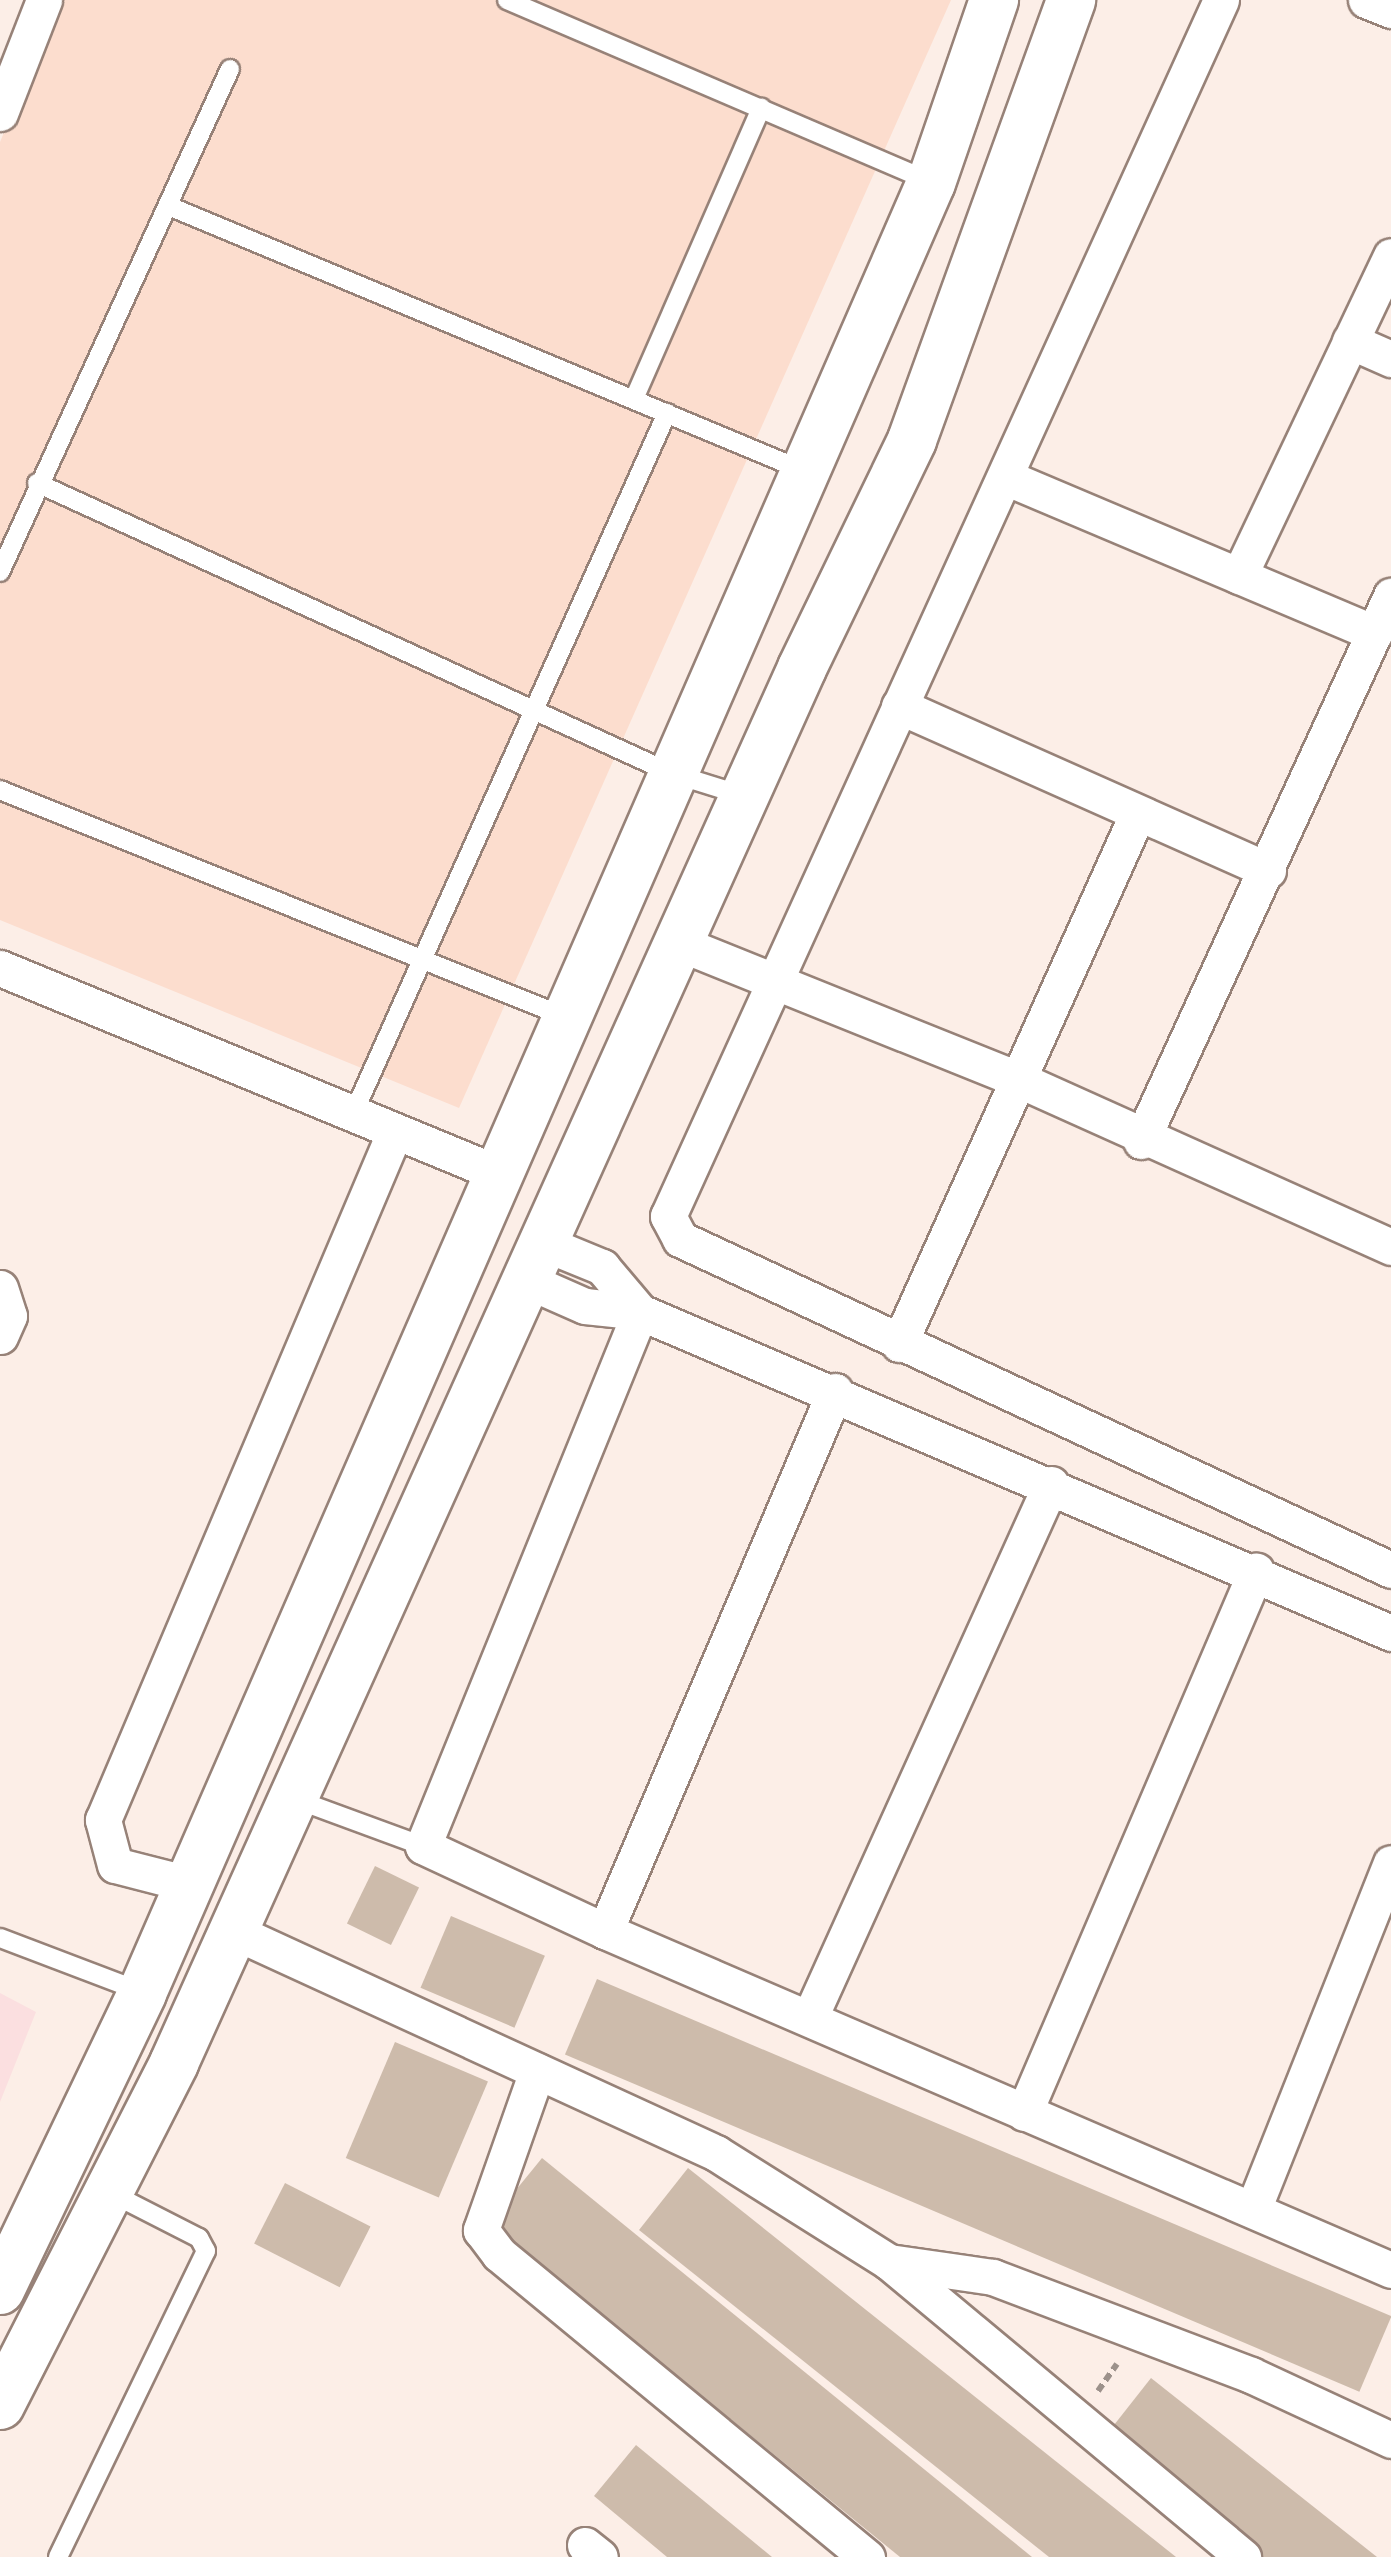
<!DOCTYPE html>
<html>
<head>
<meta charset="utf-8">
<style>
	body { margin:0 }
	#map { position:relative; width:1391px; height:2557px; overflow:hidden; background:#fceee7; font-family:"Roboto Condensed",sans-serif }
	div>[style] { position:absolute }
	.built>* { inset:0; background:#fcddce }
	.education>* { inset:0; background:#fbdfe0 }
	.building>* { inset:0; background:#cdbbab; transform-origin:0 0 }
	.path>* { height:6px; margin-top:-3px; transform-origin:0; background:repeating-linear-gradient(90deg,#9c918b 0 8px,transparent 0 13px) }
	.roads { filter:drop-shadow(2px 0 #978278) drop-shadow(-2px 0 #978278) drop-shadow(0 2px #978278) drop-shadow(0 -2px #978278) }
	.service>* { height:18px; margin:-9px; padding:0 9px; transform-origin:9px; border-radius:9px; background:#fff }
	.minor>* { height:35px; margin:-17.5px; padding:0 17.5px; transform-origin:17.5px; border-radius:17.5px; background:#fff }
	.secondary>* { height:48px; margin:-24px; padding:0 24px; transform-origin:24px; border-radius:24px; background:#fff }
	span { translate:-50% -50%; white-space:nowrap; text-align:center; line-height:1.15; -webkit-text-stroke:9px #fefefe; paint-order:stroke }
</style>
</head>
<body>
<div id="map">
	<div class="built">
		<i style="clip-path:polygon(59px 0,951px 0,459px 1108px,0 920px,0 142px)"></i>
	</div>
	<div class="education">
		<i style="clip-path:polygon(0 1993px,36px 2012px,0 2102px)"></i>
	</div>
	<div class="building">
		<i style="left:375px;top:1866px;width:49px;height:64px;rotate:26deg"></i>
		<i style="left:451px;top:1916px;width:102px;height:78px;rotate:23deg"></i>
		<i style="left:597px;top:1979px;width:863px;height:82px;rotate:23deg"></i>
		<i style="left:395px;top:2042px;width:101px;height:126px;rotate:23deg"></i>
		<i style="clip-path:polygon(542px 2158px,1032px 2557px,900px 2557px,489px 2223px)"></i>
		<i style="clip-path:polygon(688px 2168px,1176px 2557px,1049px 2557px,639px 2230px)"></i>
		<i style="left:285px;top:2183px;width:96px;height:68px;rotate:27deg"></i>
		<i style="clip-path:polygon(1151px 2378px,1377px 2557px,1252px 2557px,1103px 2439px)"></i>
		<i style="clip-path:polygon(636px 2445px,772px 2557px,667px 2557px,594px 2496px)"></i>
	</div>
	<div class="path">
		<i style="left:1098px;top:2391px;width:33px;rotate:-55deg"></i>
	</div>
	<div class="roads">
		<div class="service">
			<i style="left:507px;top:0;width:461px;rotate:23.2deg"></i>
			<i style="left:171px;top:207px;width:684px;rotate:22.63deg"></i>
			<i style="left:634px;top:399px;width:318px;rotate:-66.4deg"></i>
			<i style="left:37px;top:483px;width:697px;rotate:24.58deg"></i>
			<i style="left:671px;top:773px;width:77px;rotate:17.3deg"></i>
			<i style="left:0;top:572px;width:553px;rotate:-65.43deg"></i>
			<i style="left:0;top:790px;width:607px;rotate:21.87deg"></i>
			<i style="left:354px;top:1112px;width:766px;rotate:-65.88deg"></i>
			<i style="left:295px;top:1799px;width:136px;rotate:20.2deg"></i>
			<i style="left:0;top:1938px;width:152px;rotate:20.8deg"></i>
			<i style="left:58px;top:2557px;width:340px;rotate:-64.2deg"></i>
			<i style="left:206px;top:2251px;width:15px;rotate:-118deg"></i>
			<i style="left:199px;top:2238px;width:99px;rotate:-152.9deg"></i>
		</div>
		<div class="minor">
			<i style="left:1221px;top:0;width:1336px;rotate:114.45deg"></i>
			<i style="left:668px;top:1216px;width:26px;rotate:62deg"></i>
			<i style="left:680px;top:1239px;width:784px;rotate:24.96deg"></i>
			<i style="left:1366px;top:0;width:27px;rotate:22deg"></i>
			<i style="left:0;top:113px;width:121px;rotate:-68.7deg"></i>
			<i style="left:1350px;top:341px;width:45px;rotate:23.7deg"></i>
			<i style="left:1005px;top:477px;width:401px;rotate:22.9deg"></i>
			<i style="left:1239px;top:576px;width:354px;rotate:-64.6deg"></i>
			<i style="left:899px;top:706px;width:404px;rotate:24deg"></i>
			<i style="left:679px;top:943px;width:362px;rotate:21.9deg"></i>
			<i style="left:1015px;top:1078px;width:412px;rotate:24.2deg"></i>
			<i style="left:0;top:968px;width:535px;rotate:22.4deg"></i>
			<i style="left:1141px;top:1141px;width:600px;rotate:-65.36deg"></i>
			<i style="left:546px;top:1244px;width:61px;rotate:22.3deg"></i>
			<i style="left:602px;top:1267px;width:59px;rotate:49.8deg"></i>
			<i style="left:528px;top:1281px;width:62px;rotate:23.7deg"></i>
			<i style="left:585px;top:1306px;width:55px;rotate:6.2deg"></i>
			<i style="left:0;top:1288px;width:29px;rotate:72deg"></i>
			<i style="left:9px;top:1316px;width:22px;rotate:114deg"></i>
			<i style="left:899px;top:1344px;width:580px;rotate:-65.78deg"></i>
			<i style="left:835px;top:1391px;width:587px;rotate:113.07deg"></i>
			<i style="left:605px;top:1931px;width:856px;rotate:23.33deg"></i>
			<i style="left:189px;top:1884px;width:76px;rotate:-165.6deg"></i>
			<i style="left:115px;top:1865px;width:47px;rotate:-104.9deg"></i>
			<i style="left:103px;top:1820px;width:748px;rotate:-67.03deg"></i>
			<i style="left:233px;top:1931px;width:532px;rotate:24.68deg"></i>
			<i style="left:716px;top:2153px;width:204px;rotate:32.2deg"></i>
			<i style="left:889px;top:2262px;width:105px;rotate:8.2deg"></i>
			<i style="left:993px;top:2277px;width:276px;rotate:20.8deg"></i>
			<i style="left:1251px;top:2375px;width:154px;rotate:24.9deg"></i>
			<i style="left:605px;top:1931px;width:201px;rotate:-155deg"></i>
			<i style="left:423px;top:1846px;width:576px;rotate:-67.88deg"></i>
			<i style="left:640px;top:1312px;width:817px;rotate:23.14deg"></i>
			<i style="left:810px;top:2017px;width:585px;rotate:-65.67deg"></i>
			<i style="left:537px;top:2071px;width:169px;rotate:109.4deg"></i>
			<i style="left:481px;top:2230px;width:30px;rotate:53deg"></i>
			<i style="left:499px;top:2254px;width:477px;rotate:39.5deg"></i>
			<i style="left:1024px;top:2113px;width:590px;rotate:-66.83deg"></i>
			<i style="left:1254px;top:2207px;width:370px;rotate:-68.3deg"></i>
			<i style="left:889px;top:2262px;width:461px;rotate:39.8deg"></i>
			<i style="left:585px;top:2545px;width:19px;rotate:39deg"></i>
		</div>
		<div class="secondary">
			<i style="left:0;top:2290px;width:329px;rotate:-64.4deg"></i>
			<i style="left:142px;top:1993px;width:1974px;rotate:-66.45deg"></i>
			<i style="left:931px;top:183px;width:194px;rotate:-71deg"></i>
			<i style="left:0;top:2405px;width:384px;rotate:-63deg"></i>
			<i style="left:174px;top:2063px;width:1530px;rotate:-65.76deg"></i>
			<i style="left:802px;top:668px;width:253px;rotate:-64.2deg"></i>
			<i style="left:912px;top:440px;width:468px;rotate:-70.1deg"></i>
		</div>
	</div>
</div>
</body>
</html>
